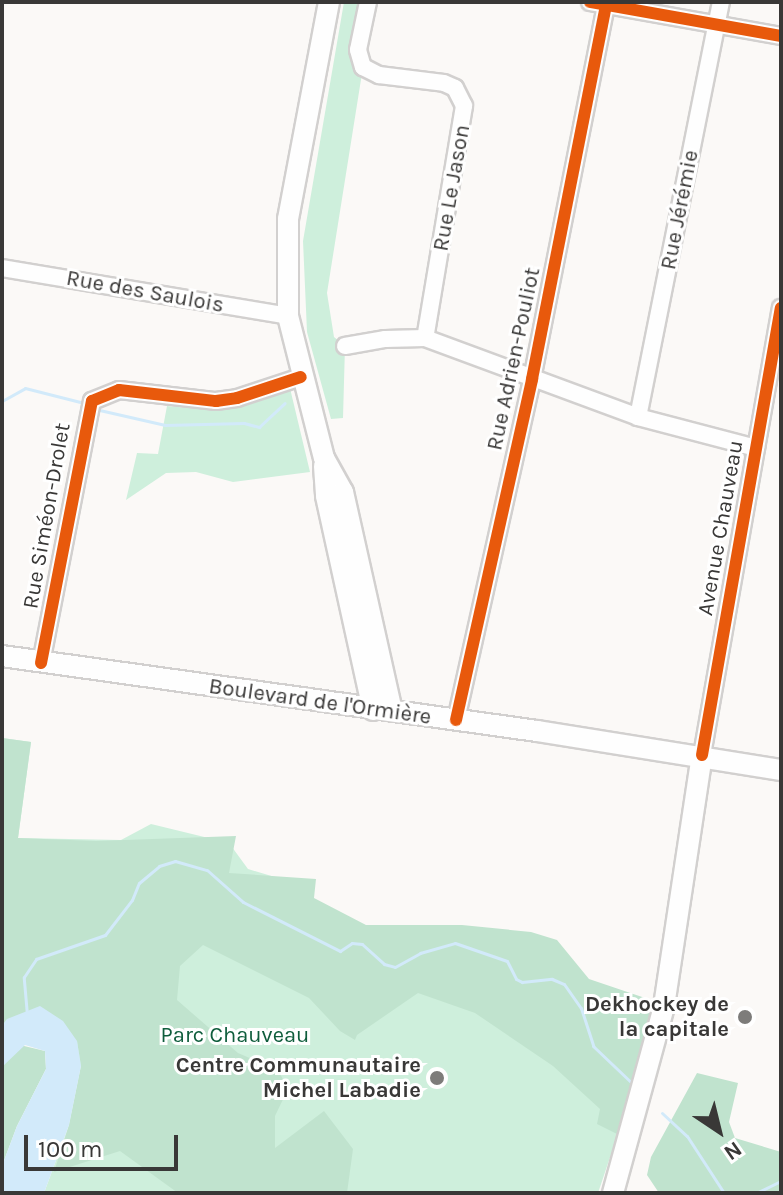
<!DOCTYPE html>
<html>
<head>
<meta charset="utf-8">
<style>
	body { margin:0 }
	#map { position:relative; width:783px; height:1195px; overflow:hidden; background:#fbf9f7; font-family:Karla,sans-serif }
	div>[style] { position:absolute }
	.green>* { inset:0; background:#ceefdc }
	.forest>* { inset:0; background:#c0e3ce }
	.water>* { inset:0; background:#d2eafa }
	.stream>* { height:3px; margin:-1.5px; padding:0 1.5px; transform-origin:1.5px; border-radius:1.5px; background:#d2eafa }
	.roads { filter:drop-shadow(2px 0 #d2d0cf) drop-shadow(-2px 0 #d2d0cf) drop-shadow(0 2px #d2d0cf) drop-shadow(0 -2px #d2d0cf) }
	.minor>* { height:16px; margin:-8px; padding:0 8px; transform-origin:8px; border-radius:8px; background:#fefefe }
	.major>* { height:20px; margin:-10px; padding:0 10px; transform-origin:10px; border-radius:10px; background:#fefefe }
	.cycleway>* { height:12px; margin:-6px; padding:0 6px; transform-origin:6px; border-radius:6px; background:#e8590c }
	.dots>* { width:22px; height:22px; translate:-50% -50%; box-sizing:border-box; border:4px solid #fff; border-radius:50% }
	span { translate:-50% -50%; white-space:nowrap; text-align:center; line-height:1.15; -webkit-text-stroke:6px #fff; paint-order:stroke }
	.street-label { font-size:22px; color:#393837 }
	.poi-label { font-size:22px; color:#393837; font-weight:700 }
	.right { translate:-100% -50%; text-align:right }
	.park-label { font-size:22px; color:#0f5d3c }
	.frame { position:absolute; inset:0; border:4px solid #393837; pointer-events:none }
	.north { position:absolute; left:679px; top:1091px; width:80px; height:80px; -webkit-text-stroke:6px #fff; paint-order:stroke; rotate:145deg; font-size:22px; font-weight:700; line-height:32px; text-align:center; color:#393837 }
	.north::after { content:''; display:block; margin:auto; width:28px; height:36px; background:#393837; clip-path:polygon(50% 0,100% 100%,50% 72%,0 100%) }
	.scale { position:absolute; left:24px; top:1135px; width:154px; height:36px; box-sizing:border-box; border:4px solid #393837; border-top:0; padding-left:10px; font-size:24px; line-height:28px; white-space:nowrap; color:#393837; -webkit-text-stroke:6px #fff; paint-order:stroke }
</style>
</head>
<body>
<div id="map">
	<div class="green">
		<i style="clip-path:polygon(344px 2px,368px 2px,363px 67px,327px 293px,334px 337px,345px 346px,343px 418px,331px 419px,307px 332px,303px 241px)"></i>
		<i style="clip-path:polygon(289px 384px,310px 472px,233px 482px,196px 472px,166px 473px,126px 500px,137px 453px,158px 454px,167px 406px,200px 409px,221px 406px)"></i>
		<i style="clip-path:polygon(2px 738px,31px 742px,18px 838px,121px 840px,151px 824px,229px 843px,248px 869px,288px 881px,307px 897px,420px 953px,628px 1104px,598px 1193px,44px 1193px,69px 1125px,81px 1066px,2px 1026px)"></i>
	</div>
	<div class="forest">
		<i style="clip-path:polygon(2px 738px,31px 742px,18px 838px,96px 841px,236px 836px,229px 873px,316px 879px,314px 898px,366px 925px,462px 925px,531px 932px,557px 940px,589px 979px,654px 1001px,628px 1104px,617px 1134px,597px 1124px,600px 1109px,553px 1066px,475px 1013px,418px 993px,357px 1035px,355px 1040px,340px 1031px,309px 998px,203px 945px,180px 966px,177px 1000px,238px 1053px,278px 1070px,288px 1089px,275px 1116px,275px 1148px,324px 1111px,353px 1149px,347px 1193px,178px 1193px,120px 1151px,54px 1172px,69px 1125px,81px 1066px,77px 1041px,7px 1019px,2px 1026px)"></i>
		<i style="clip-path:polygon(20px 1045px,45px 1051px,46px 1069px,17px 1126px,2px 1166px,2px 1067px)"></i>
		<i style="clip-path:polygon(697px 1073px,738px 1083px,729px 1122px,735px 1138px,781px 1152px,781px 1193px,659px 1193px,647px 1175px,651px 1157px)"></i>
	</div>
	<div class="water">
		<i style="clip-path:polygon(40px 1006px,63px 1021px,77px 1041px,81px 1066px,69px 1125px,44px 1193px,2px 1193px,2px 1166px,17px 1126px,46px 1069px,45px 1051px,25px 1045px,2px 1067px,2px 1026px,7px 1019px)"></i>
	</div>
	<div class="stream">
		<i style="left:2px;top:401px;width:26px;rotate:-29deg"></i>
		<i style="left:25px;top:388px;width:61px;rotate:14.3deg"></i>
		<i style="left:95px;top:409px;width:72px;rotate:12.9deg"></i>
		<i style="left:165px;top:425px;width:79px;rotate:-1.5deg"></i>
		<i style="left:244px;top:423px;width:16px;rotate:15deg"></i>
		<i style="left:259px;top:427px;width:35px;rotate:-43deg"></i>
		<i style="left:27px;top:1015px;width:38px;rotate:-95deg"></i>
		<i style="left:24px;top:977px;width:22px;rotate:-56deg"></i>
		<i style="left:36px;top:959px;width:73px;rotate:-19.2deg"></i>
		<i style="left:105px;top:935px;width:44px;rotate:-52.4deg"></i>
		<i style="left:132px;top:900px;width:18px;rotate:-68deg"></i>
		<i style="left:139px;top:883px;width:26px;rotate:-40deg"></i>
		<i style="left:159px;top:866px;width:17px;rotate:-17deg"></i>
		<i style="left:175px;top:861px;width:33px;rotate:16deg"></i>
		<i style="left:207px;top:870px;width:48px;rotate:41.6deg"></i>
		<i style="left:243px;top:902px;width:109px;rotate:26.8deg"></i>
		<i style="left:340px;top:951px;width:14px;rotate:-34deg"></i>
		<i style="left:352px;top:943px;width:10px;rotate:6deg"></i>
		<i style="left:362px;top:944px;width:30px;rotate:42deg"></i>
		<i style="left:384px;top:964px;width:11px;rotate:15deg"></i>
		<i style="left:395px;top:967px;width:29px;rotate:-29deg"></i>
		<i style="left:420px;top:953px;width:36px;rotate:-16deg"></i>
		<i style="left:455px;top:943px;width:55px;rotate:19.1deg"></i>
		<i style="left:507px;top:961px;width:20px;rotate:63deg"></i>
		<i style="left:516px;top:979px;width:7px;rotate:27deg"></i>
		<i style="left:522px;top:982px;width:30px;rotate:-6deg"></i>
		<i style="left:552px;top:979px;width:13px;rotate:23deg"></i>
		<i style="left:564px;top:984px;width:29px;rotate:55deg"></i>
		<i style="left:581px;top:1008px;width:40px;rotate:72deg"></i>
		<i style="left:593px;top:1046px;width:58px;rotate:43.6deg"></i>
		<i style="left:662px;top:1113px;width:34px;rotate:43deg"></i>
		<i style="left:687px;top:1136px;width:68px;rotate:57deg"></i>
		<i style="left:756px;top:1193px;width:28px;rotate:-26deg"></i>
	</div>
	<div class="roads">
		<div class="minor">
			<i style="left:368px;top:2px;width:49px;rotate:101.8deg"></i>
			<i style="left:358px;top:50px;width:18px;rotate:74deg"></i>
			<i style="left:363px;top:67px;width:18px;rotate:27deg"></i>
			<i style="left:379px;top:75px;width:65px;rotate:7deg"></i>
			<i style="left:444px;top:83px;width:12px;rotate:24deg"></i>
			<i style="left:455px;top:88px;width:20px;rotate:63deg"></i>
			<i style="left:464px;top:106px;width:235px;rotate:99.5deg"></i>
			<i style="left:590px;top:2px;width:194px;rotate:10.1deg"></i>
			<i style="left:2px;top:268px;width:290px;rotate:9.5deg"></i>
			<i style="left:345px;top:346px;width:41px;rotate:-9.9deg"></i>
			<i style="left:385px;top:339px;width:40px;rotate:-1.4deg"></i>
			<i style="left:425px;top:338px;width:227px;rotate:20.3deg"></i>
			<i style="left:638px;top:417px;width:122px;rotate:14.7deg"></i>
			<i style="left:638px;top:417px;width:423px;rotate:-78.7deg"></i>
			<i style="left:41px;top:663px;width:267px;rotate:-79deg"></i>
			<i style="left:92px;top:401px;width:29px;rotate:-22deg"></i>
			<i style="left:119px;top:390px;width:98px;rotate:6.5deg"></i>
			<i style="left:216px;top:401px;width:21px;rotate:-8deg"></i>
			<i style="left:237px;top:398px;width:67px;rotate:-18.2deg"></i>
			<i style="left:456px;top:720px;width:349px;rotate:-77.4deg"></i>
			<i style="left:532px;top:379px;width:381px;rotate:-78.8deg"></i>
			<i style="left:702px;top:755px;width:454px;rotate:-80deg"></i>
		</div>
		<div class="major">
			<i style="left:329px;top:2px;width:221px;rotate:100.7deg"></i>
			<i style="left:288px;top:219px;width:97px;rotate:90deg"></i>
			<i style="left:288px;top:316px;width:146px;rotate:75.8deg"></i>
			<i style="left:324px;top:458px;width:39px;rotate:61deg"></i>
			<i style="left:343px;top:492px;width:224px;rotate:77.4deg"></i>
			<i style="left:324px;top:466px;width:30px;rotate:86deg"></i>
			<i style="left:326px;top:496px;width:219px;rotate:77.6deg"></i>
			<i style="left:2px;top:656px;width:540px;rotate:7.98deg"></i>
			<i style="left:537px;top:731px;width:247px;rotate:9.1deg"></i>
			<i style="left:613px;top:1193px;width:194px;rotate:-74.7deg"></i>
			<i style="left:664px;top:1006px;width:254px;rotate:-81.4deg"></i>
		</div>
	</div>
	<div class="cycleway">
		<i style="left:590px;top:2px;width:194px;rotate:10.1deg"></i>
		<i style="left:41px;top:663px;width:267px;rotate:-79deg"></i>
		<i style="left:92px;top:401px;width:29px;rotate:-22deg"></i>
		<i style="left:119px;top:390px;width:98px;rotate:6.5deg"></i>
		<i style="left:216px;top:401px;width:21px;rotate:-8deg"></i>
		<i style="left:237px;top:398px;width:67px;rotate:-18.2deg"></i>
		<i style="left:456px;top:720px;width:349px;rotate:-77.4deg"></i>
		<i style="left:532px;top:379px;width:381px;rotate:-78.8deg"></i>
		<i style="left:702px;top:755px;width:454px;rotate:-80deg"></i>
	</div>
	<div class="dots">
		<i style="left:745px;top:1017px;background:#7d7c7a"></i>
		<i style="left:437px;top:1078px;background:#7d7c7a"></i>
	</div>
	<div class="street-label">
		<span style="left:452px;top:188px;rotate:-80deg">Rue Le Jason</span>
		<span style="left:680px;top:210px;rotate:-79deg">Rue Jérémie</span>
		<span style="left:145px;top:292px;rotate:10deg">Rue des Saulois</span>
		<span style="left:514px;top:359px;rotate:-78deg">Rue Adrien-Pouliot</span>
		<span style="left:47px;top:516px;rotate:-80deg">Rue Siméon-Drolet</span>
		<span style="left:721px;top:528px;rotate:-80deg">Avenue Chauveau</span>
		<span style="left:320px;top:702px;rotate:8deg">Boulevard de l'Ormière</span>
	</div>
	<div class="poi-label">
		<span class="right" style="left:729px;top:1017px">Dekhockey de<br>la capitale</span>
		<span class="right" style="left:421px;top:1078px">Centre Communautaire<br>Michel Labadie</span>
	</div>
	<div class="park-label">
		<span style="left:235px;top:1036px">Parc Chauveau</span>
	</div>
	<div class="frame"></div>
	<div class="north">N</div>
	<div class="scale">100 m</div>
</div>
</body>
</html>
